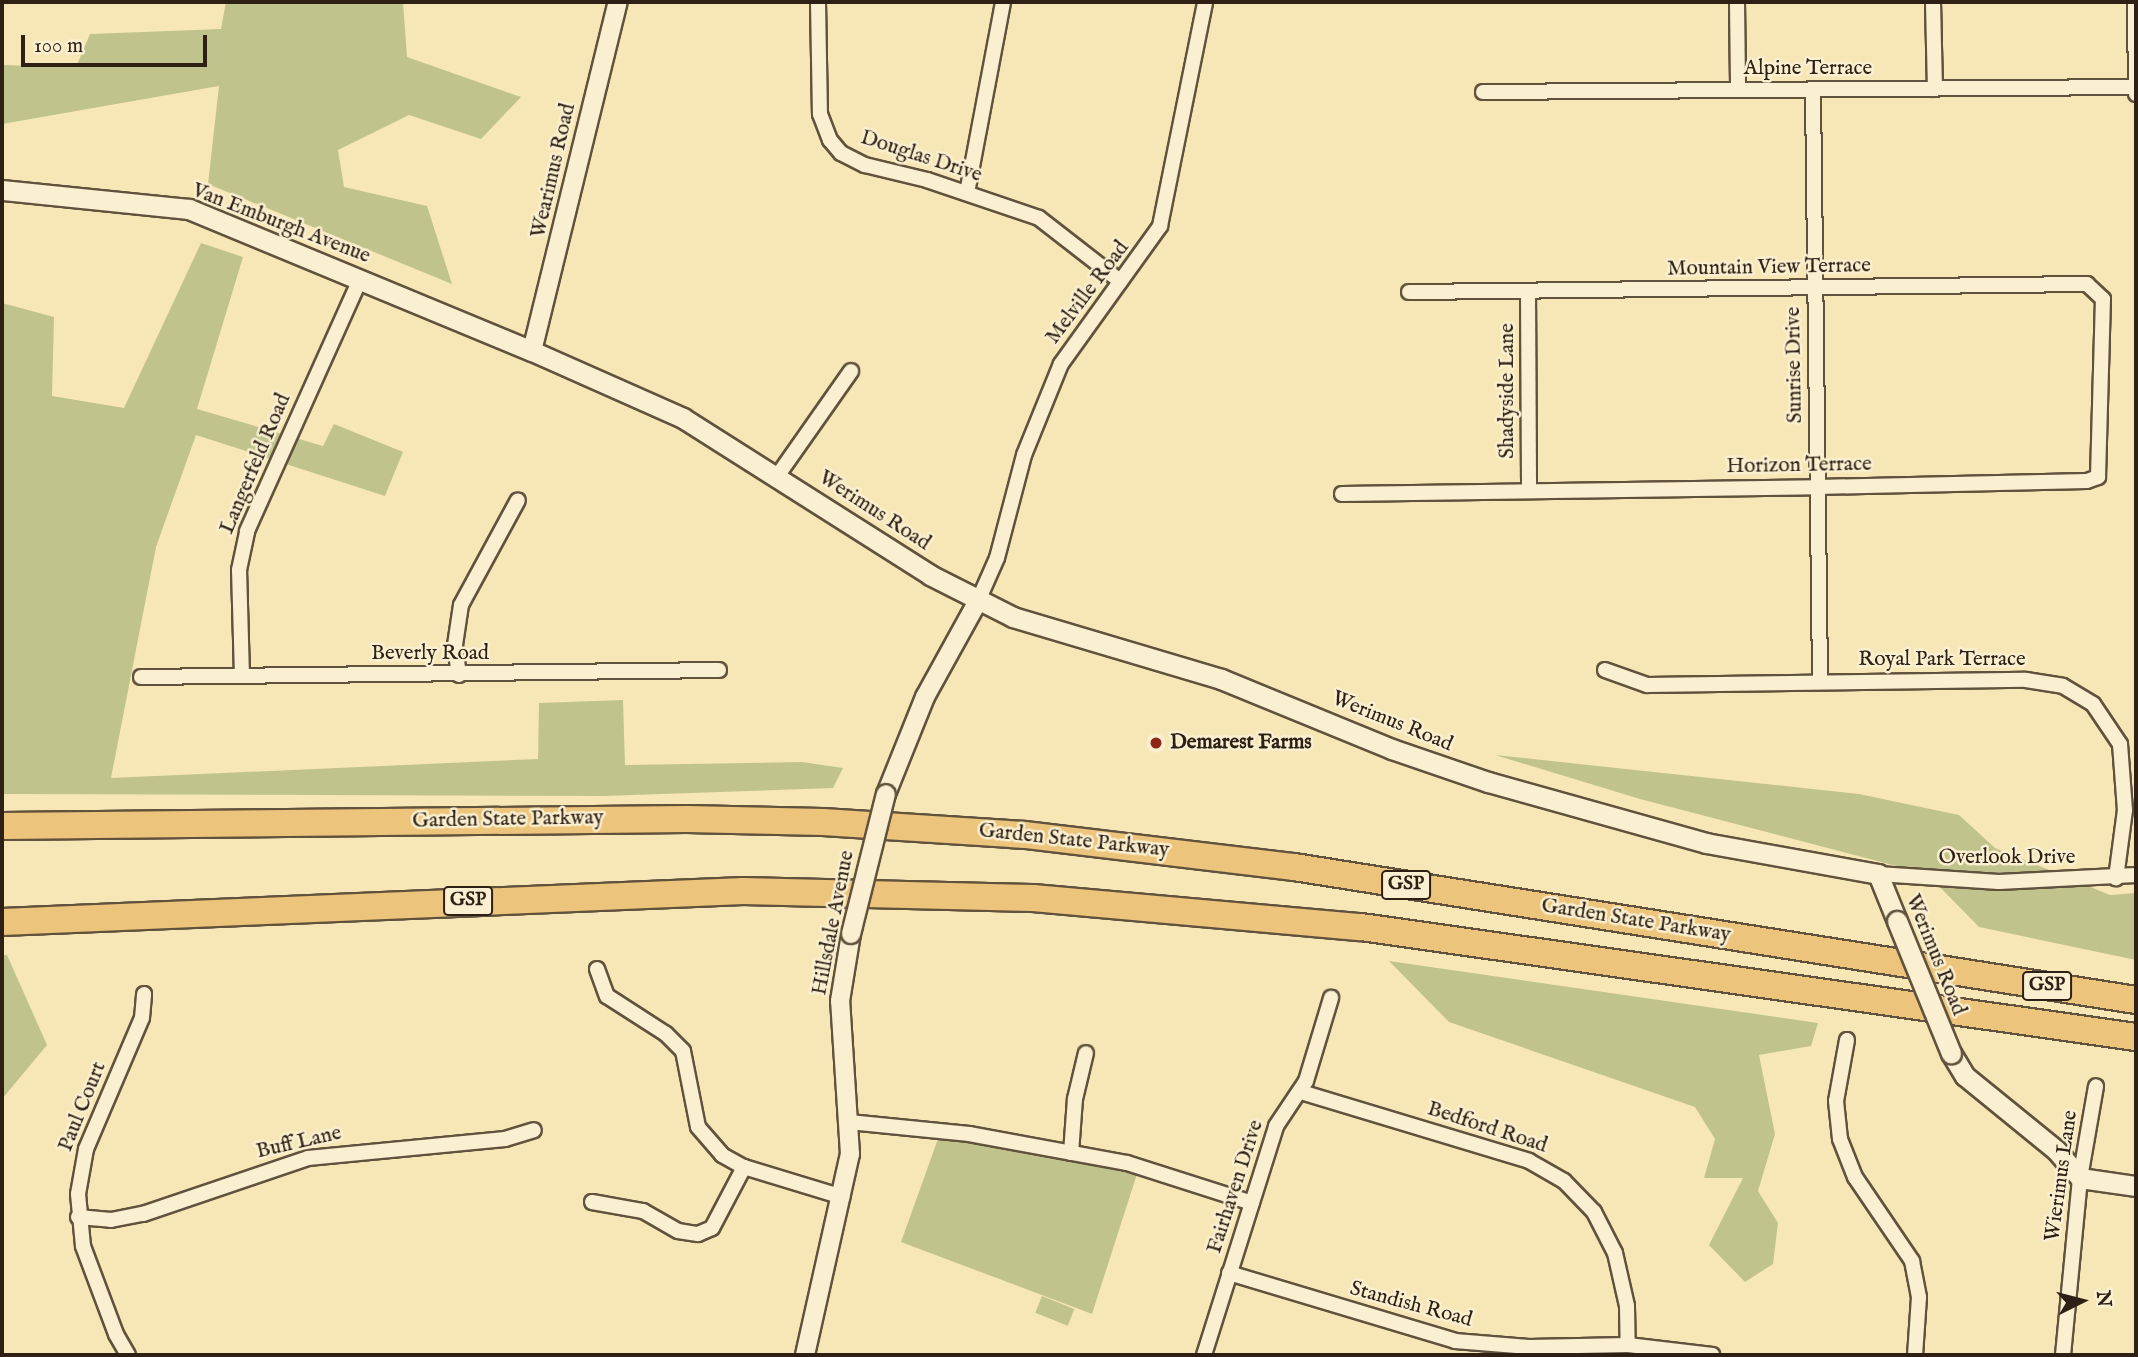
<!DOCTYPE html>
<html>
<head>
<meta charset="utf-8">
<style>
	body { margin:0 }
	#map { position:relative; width:2138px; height:1357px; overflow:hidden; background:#f8e7b6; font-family:"IM FELL English",serif }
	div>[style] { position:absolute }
	.green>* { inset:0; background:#c0c48c; transform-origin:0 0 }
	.roads { filter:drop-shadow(2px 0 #61523d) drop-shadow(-2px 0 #61523d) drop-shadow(0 2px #61523d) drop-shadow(0 -2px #61523d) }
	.minor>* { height:14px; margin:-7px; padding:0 7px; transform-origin:7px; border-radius:7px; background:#faefd0 }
	.tertiary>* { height:18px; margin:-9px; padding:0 9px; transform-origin:9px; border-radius:9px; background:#faefd0 }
	.secondary>* { height:19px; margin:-9.5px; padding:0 9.5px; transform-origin:9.5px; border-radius:9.5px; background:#faefd0 }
	.motorway>* { height:26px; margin:-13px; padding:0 13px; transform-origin:13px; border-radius:13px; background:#ecc47b }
	.bridges { filter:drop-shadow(2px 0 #61523d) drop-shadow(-2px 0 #61523d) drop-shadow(0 2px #61523d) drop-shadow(0 -2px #61523d) }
	.tertiary-bridge>* { height:18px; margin:-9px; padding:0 9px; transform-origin:9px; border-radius:9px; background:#faefd0 }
	.secondary-bridge>* { height:19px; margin:-9.5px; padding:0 9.5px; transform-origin:9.5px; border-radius:9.5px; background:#faefd0 }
	.dots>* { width:19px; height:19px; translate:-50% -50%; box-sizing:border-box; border:4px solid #faefd0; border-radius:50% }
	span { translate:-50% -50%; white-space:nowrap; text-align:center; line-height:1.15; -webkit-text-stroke:5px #faefd0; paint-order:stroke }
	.shield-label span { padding:2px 5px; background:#faefd0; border:2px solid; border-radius:5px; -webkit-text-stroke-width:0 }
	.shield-label { font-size:19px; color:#2f2015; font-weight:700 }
	.street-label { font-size:21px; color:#2f2015 }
	.poi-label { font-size:21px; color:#2f2015; font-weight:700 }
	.left { translate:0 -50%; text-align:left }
	.frame { position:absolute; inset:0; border:4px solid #2f2015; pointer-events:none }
	.north { position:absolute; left:2047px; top:1266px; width:70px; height:70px; -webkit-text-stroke:5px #faefd0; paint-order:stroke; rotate:84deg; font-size:19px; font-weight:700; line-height:28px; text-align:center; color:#2f2015 }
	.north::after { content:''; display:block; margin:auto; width:24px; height:32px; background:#2f2015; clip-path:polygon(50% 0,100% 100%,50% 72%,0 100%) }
	.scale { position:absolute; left:21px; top:35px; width:186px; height:32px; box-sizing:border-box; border:4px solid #2f2015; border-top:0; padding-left:9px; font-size:21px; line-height:24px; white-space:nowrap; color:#2f2015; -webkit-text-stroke:5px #faefd0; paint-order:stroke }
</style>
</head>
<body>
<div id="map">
	<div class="green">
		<i style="clip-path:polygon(226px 2px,403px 2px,407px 57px,521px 97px,481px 139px,409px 115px,338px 150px,344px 187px,427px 206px,452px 284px,208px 184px,219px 86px,2px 124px,2px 65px,76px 67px,90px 34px,221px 29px)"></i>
		<i style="clip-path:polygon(201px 243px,243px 257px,197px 409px,323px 446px,334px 424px,403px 452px,385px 496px,196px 435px,156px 547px,111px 778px,538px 759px,539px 703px,623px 700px,625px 765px,802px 762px,843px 768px,833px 788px,604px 796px,2px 794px,2px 303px,54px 317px,52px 396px,124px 408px)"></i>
		<i style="clip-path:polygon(1495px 755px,1859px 794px,1959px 815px,1995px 848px,2110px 895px,2136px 893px,2136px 960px,1979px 927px,1927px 874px,1640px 799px)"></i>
		<i style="clip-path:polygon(2px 955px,7px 955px,47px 1045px,2px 1099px)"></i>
		<i style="clip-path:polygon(1389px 961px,1818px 1023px,1811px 1046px,1759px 1055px,1775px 1134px,1758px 1191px,1778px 1223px,1773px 1264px,1745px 1282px,1709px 1245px,1743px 1178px,1704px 1178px,1715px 1139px,1695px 1107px,1449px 1022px)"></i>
		<i style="clip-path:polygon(939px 1136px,1137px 1174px,1092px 1314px,901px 1242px)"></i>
		<i style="left:1042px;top:1296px;width:35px;height:18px;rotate:22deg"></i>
	</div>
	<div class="roads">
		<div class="minor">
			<i style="left:818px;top:2px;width:112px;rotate:89deg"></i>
			<i style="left:820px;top:114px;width:28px;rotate:69deg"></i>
			<i style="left:830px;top:140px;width:17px;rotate:50deg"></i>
			<i style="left:841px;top:153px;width:27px;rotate:27deg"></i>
			<i style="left:865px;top:165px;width:64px;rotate:13.6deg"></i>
			<i style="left:927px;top:180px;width:118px;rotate:18.7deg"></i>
			<i style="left:1039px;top:218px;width:103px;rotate:37.9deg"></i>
			<i style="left:1737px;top:2px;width:88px;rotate:89.3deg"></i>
			<i style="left:1933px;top:2px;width:87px;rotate:88.7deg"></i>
			<i style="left:2135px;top:2px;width:92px;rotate:89.4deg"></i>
			<i style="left:1813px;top:90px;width:592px;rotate:89.32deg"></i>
			<i style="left:1483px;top:92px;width:650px;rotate:-0.44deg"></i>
			<i style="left:967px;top:193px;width:194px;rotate:-79.3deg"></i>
			<i style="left:1528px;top:291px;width:198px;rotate:89.7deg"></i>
			<i style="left:778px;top:475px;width:127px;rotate:-54.9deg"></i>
			<i style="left:1342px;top:494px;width:476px;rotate:-0.8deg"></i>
			<i style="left:1818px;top:487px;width:269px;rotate:-1.3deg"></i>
			<i style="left:2087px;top:481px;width:12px;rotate:-20deg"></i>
			<i style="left:2098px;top:477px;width:178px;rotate:-88.4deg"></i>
			<i style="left:2103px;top:299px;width:22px;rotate:-137deg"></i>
			<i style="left:2087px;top:284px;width:678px;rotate:179.32deg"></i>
			<i style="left:978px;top:601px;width:47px;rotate:-66.2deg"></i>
			<i style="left:997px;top:558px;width:106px;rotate:-75.3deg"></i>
			<i style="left:1024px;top:455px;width:98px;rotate:-67.9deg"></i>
			<i style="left:1061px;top:364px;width:170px;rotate:-54.3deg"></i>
			<i style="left:1160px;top:226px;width:228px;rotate:-78.6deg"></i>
			<i style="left:1605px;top:670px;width:45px;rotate:19.7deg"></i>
			<i style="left:1647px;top:685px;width:379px;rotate:-0.8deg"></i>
			<i style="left:2026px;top:680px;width:37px;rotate:9deg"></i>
			<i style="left:2063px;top:686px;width:35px;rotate:31deg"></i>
			<i style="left:2093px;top:704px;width:48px;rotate:56deg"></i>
			<i style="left:2120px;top:744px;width:66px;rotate:85.7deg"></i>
			<i style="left:2125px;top:810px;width:69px;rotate:97.5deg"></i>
			<i style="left:459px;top:675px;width:30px;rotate:-98deg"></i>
			<i style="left:455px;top:645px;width:40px;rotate:-81.5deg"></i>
			<i style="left:461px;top:605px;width:119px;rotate:-61.5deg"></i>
			<i style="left:242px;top:676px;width:106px;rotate:-91.6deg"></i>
			<i style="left:239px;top:570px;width:40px;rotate:-78deg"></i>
			<i style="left:247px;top:531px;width:276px;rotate:-65.8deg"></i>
			<i style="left:141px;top:677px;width:578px;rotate:-0.69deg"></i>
			<i style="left:1878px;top:874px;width:121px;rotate:3.8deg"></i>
			<i style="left:1999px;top:882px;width:137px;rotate:-2.9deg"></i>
			<i style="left:597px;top:969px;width:29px;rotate:70deg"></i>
			<i style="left:607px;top:996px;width:70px;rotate:32.8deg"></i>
			<i style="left:666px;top:1034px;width:24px;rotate:45deg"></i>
			<i style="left:683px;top:1051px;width:77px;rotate:78.8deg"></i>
			<i style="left:698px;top:1127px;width:37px;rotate:49deg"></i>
			<i style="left:722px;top:1155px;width:25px;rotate:29deg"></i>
			<i style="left:744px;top:1167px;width:103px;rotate:16.9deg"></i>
			<i style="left:1847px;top:1040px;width:62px;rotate:100.2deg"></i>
			<i style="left:1836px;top:1101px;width:38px;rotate:84deg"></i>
			<i style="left:1840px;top:1139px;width:41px;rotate:68.5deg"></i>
			<i style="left:1855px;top:1177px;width:102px;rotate:55.8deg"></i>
			<i style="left:1912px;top:1261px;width:37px;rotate:79deg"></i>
			<i style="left:1919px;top:1297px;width:58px;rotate:93.9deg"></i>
			<i style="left:1301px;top:1092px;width:238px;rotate:16.8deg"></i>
			<i style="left:1529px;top:1161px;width:40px;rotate:29.7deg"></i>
			<i style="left:1564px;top:1181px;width:43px;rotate:45.9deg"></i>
			<i style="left:1594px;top:1212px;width:46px;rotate:62.9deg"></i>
			<i style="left:1615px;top:1253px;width:54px;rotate:77.2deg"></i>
			<i style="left:1627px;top:1306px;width:39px;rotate:89deg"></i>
			<i style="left:849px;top:1122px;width:121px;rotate:5.7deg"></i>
			<i style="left:969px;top:1134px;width:161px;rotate:10.4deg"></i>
			<i style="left:1127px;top:1163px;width:131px;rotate:17.7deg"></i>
			<i style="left:1071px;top:1153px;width:54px;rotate:-85.8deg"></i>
			<i style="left:1075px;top:1099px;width:47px;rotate:-76.6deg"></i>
			<i style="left:592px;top:1202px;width:52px;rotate:10deg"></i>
			<i style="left:643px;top:1211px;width:40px;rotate:29.7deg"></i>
			<i style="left:678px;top:1231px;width:20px;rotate:9deg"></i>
			<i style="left:698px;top:1234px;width:15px;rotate:-23deg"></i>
			<i style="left:712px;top:1228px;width:69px;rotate:-62.3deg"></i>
			<i style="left:78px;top:1217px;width:33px;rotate:5deg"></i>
			<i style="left:111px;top:1220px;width:33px;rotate:-11deg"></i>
			<i style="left:143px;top:1214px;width:174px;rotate:-18.7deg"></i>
			<i style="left:308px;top:1158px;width:198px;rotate:-5.5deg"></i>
			<i style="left:505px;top:1139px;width:30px;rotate:-17deg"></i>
			<i style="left:1229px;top:1273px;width:236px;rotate:16.7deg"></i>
			<i style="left:1455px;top:1341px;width:74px;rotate:4.6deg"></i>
			<i style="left:1529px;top:1347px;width:99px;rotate:-1.2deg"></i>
			<i style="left:1628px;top:1345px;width:85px;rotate:6.8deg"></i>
			<i style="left:128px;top:1355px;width:24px;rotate:-120deg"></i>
			<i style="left:116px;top:1334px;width:94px;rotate:-110.6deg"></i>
			<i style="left:83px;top:1246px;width:52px;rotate:-95.5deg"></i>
			<i style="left:78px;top:1194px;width:46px;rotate:-79.9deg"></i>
			<i style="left:86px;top:1149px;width:142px;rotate:-66.9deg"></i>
			<i style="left:142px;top:1018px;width:24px;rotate:-85deg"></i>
			<i style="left:1204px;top:1355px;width:240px;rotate:-72.5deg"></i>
			<i style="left:1276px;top:1126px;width:54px;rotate:-56.3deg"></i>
			<i style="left:1306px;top:1081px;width:87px;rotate:-73.2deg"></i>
			<i style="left:2063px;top:1355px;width:178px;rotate:-84.5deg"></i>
			<i style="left:2080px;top:1178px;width:93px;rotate:-80.1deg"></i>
		</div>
		<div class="tertiary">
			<i style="left:532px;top:351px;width:359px;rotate:-76.2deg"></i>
			<i style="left:886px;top:794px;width:105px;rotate:-68.1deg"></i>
			<i style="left:925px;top:697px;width:110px;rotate:-61.1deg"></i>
			<i style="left:805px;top:1355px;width:206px;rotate:-77.4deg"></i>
			<i style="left:850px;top:1154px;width:153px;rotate:-93.7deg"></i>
			<i style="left:840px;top:1001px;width:68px;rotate:-80.7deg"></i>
		</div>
		<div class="secondary">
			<i style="left:2px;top:190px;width:188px;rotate:5.8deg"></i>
			<i style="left:189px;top:209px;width:371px;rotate:22.5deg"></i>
			<i style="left:532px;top:351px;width:165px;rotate:23.9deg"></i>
			<i style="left:683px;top:418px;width:293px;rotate:32.4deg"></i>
			<i style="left:930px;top:575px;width:93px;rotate:26.8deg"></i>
			<i style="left:1013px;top:617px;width:217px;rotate:16.6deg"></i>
			<i style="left:1221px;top:679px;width:185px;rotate:22.3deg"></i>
			<i style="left:1392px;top:749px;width:102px;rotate:19deg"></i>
			<i style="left:1488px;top:782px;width:226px;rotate:15.6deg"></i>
			<i style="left:1706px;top:843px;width:175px;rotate:10.2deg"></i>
			<i style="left:1878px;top:874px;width:51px;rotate:68deg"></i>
			<i style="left:1951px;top:1053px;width:27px;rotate:59deg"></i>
			<i style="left:1965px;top:1076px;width:117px;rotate:39.1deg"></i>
			<i style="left:2056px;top:1150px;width:37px;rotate:49deg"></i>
			<i style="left:2080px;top:1178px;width:57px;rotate:8.1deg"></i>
		</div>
		<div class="motorway">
			<i style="left:2px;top:826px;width:685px;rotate:-0.59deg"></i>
			<i style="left:687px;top:819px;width:136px;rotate:1.3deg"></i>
			<i style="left:823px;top:822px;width:202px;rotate:3.7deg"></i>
			<i style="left:1025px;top:835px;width:271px;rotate:6.8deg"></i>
			<i style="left:1294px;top:867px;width:852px;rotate:8.98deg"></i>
			<i style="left:2px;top:922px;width:742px;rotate:-2.4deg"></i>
			<i style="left:743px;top:891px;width:290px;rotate:1.4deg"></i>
			<i style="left:1033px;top:898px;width:329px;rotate:5.1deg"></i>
			<i style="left:1361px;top:927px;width:783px;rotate:8.08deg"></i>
		</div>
	</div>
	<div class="bridges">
		<div class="tertiary-bridge">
			<i style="left:851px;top:934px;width:144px;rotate:-76deg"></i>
		</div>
		<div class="secondary-bridge">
			<i style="left:1897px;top:921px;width:143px;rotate:67.8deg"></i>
		</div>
	</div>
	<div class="dots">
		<i style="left:1156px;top:743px;background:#8f2418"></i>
	</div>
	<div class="shield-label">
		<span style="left:1406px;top:885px">GSP</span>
		<span style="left:468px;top:901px">GSP</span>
		<span style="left:2047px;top:986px">GSP</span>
	</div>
	<div class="street-label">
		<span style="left:1808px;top:69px">Alpine Terrace</span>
		<span style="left:921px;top:157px;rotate:18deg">Douglas Drive</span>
		<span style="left:554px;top:171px;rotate:-77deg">Wearimus Road</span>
		<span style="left:281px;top:224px;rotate:21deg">Van Emburgh Avenue</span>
		<span style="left:1769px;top:268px;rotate:-1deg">Mountain View Terrace</span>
		<span style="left:1088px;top:293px;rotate:-53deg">Melville Road</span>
		<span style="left:1795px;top:365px;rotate:-91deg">Sunrise Drive</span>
		<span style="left:1508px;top:391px;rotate:-90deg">Shadyside Lane</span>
		<span style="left:256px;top:464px;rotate:-67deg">Langerfeld Road</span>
		<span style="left:1799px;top:466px;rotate:-1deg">Horizon Terrace</span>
		<span style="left:874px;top:511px;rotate:33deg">Werimus Road</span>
		<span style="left:430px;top:654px">Beverly Road</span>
		<span style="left:1942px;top:660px">Royal Park Terrace</span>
		<span style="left:1392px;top:722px;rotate:22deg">Werimus Road</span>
		<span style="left:508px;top:820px;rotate:-1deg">Garden State Parkway</span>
		<span style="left:1074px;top:841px;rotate:6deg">Garden State Parkway</span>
		<span style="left:2007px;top:858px">Overlook Drive</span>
		<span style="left:1636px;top:921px;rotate:9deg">Garden State Parkway</span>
		<span style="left:834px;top:923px;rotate:-79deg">Hillsdale Avenue</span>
		<span style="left:1935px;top:955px;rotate:68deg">Werimus Road</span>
		<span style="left:83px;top:1107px;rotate:-68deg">Paul Court</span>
		<span style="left:1487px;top:1128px;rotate:18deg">Bedford Road</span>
		<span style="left:299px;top:1143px;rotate:-13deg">Buff Lane</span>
		<span style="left:2062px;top:1176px;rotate:-82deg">Wierimus Lane</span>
		<span style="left:1236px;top:1187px;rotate:-72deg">Fairhaven Drive</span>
		<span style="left:1411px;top:1305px;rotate:15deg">Standish Road</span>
	</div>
	<div class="poi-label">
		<span class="left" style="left:1170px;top:743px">Demarest Farms</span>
	</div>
	<div class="frame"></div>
	<div class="north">N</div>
	<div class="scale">100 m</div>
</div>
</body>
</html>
